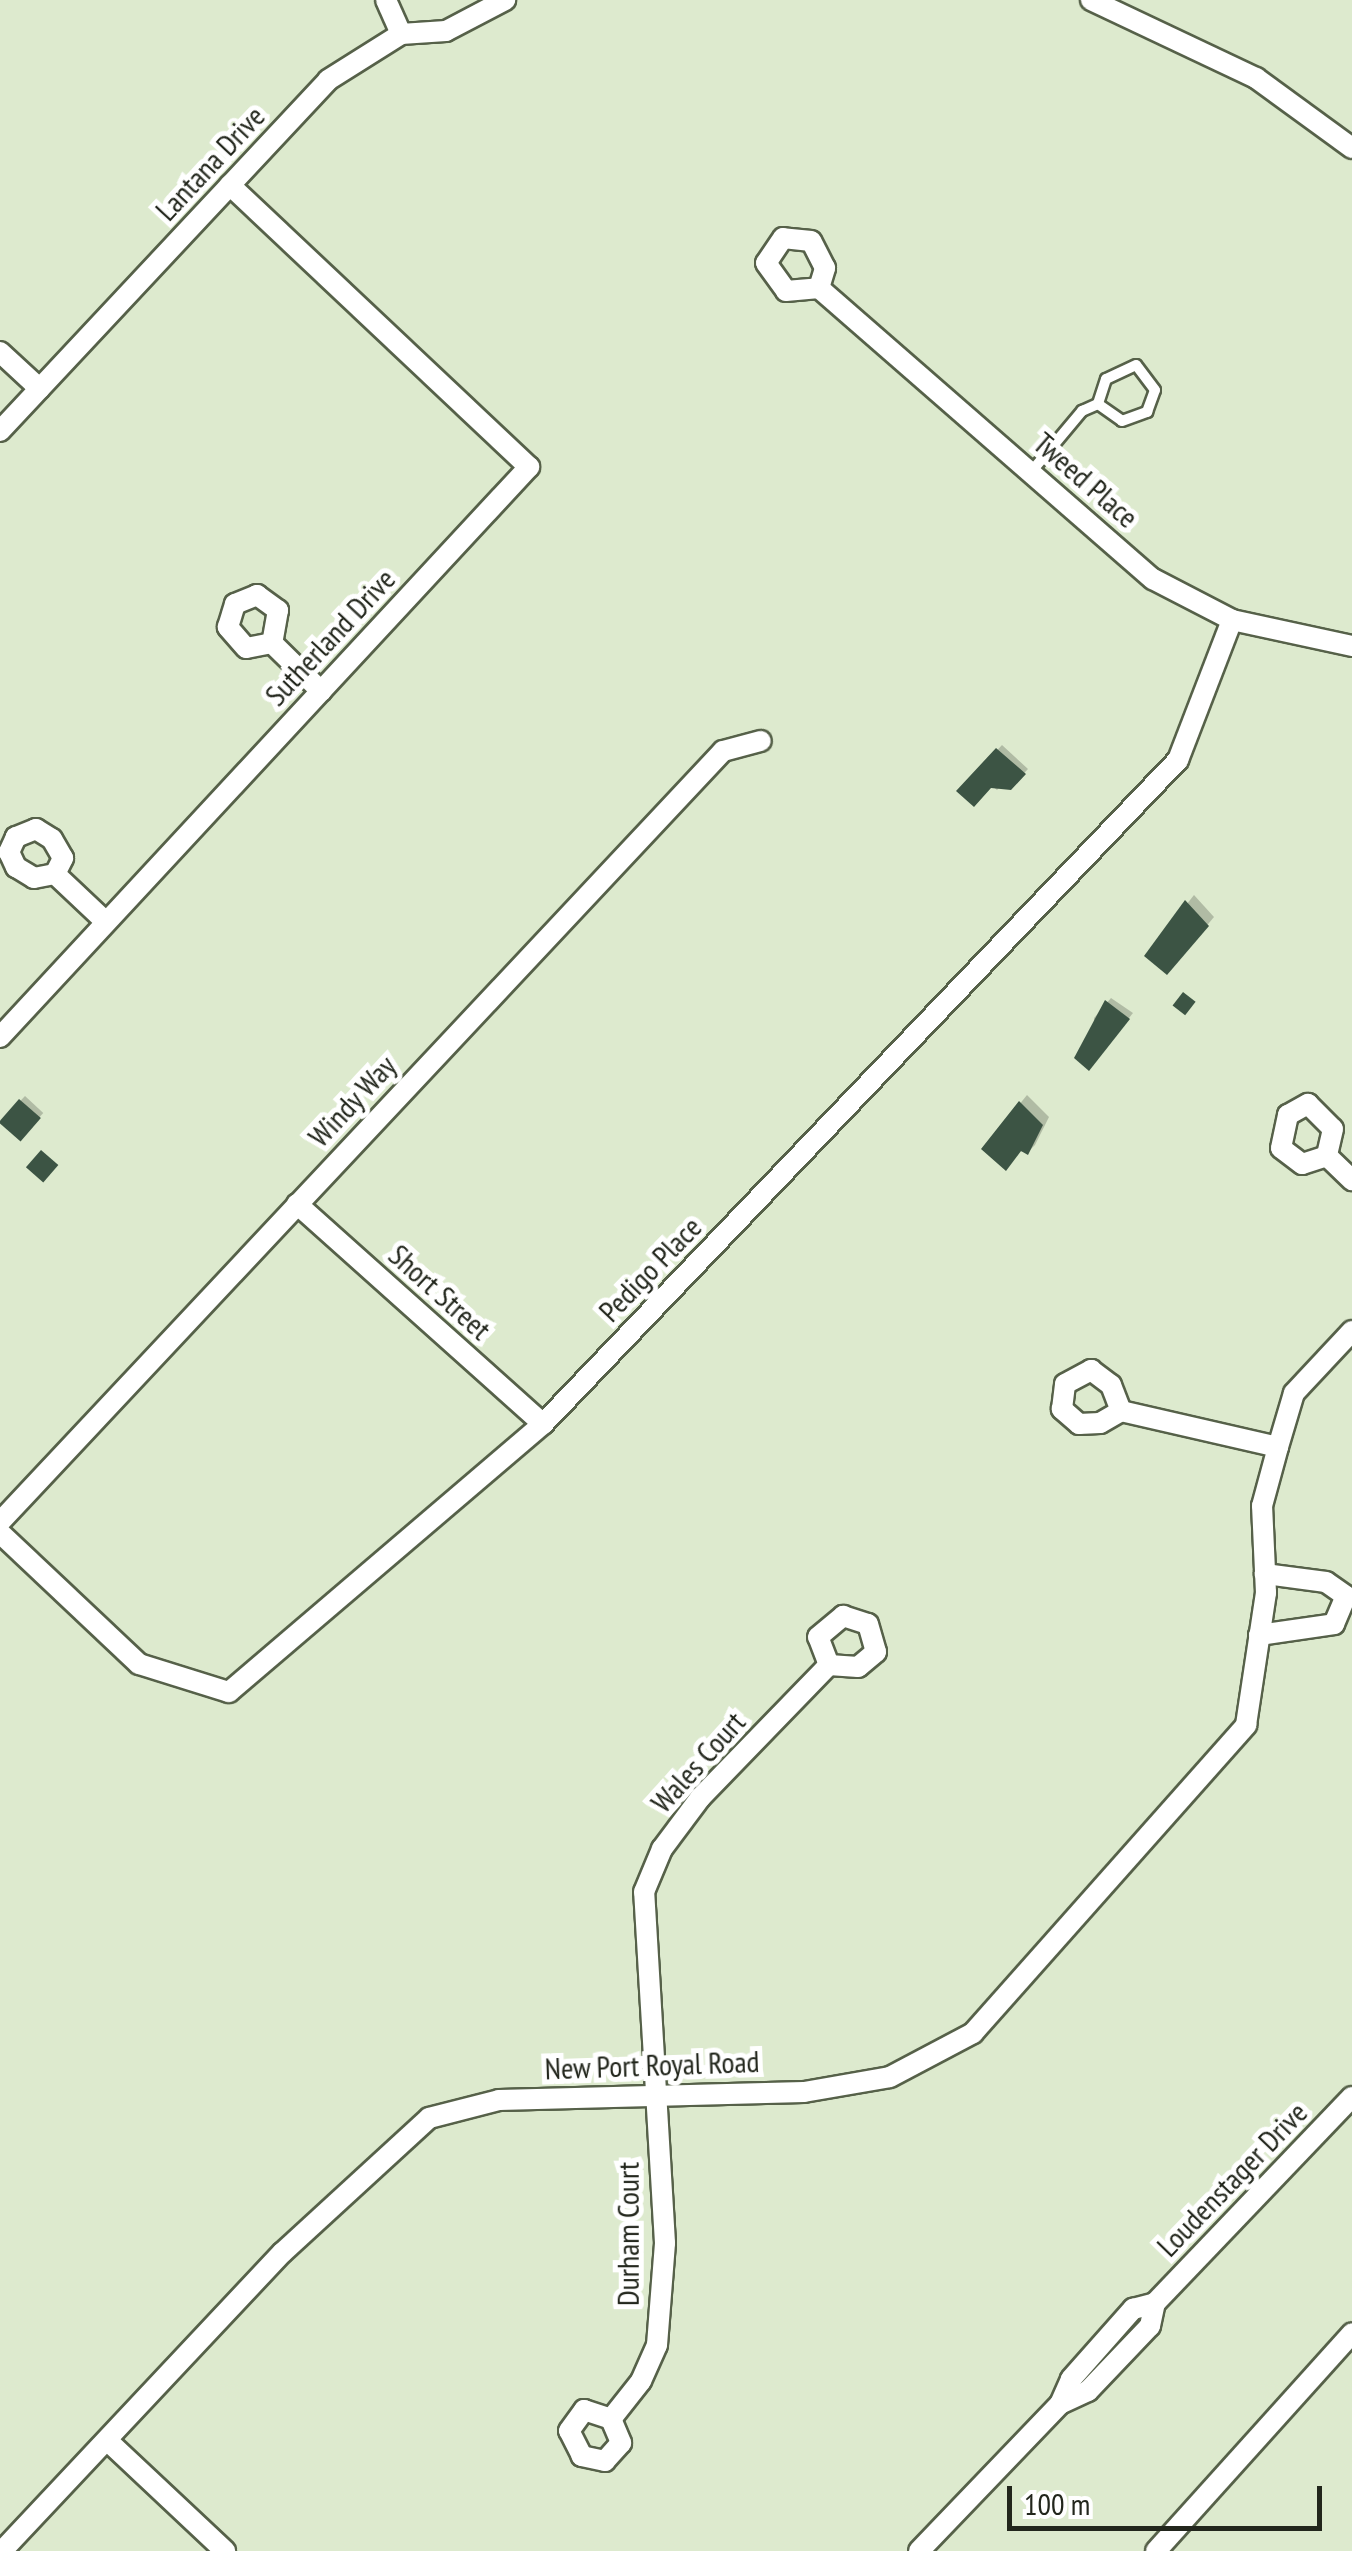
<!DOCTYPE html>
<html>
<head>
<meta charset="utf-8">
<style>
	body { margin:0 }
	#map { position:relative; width:1352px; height:2551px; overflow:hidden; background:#ddeace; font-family:"PT Sans Narrow",sans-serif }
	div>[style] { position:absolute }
	.shadow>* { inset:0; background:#0003; transform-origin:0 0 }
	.building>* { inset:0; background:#3c5444; transform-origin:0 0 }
	.roads { filter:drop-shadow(2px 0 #566149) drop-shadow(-2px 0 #566149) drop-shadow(0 2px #566149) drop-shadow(0 -2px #566149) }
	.service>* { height:10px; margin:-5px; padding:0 5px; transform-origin:5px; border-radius:5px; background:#fff }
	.minor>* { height:20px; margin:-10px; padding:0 10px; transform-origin:10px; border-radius:10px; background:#fff }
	span { translate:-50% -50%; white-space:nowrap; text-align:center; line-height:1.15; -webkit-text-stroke:10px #fff; paint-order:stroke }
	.street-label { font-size:30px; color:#22261c }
	.scale { position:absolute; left:1007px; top:2486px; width:315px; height:45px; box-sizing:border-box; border:5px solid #22261c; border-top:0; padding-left:12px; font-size:30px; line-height:35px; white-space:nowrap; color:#22261c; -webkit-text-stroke:8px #fff; paint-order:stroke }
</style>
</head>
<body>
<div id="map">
	<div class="shadow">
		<i style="clip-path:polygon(1002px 745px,1028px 769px,1011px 787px,1005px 782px,997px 790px,991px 785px,959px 791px)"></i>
		<i style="clip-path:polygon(1194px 895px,1214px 917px,1174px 965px,1147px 955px)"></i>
		<i style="clip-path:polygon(1111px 998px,1133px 1013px,1093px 1063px,1094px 1018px)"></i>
		<i style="clip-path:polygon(1027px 1095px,1049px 1117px,1035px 1145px,1028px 1152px,984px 1148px)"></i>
		<i style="left:25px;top:1096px;width:25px;height:35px;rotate:43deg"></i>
	</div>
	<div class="building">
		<i style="clip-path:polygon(996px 748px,1026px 774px,1011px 790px,991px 788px,974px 807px,956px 791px)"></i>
		<i style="clip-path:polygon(1185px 900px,1209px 926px,1167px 975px,1144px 956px)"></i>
		<i style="left:1183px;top:992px;width:16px;height:17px;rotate:38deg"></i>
		<i style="clip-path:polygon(1105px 1000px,1130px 1019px,1089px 1071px,1074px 1058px)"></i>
		<i style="left:19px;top:1099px;width:29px;height:31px;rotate:41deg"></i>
		<i style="clip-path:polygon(1019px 1101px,1043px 1125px,1028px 1155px,1021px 1151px,1006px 1171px,981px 1149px)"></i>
		<i style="left:41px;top:1150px;width:23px;height:23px;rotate:41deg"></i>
	</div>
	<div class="roads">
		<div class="service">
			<i style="left:1031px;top:472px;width:80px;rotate:-50.1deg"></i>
			<i style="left:1082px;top:411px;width:17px;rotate:-24deg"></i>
			<i style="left:1098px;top:404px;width:29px;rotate:35deg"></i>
			<i style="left:1122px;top:421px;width:27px;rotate:-20deg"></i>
			<i style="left:1147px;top:412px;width:23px;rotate:-70deg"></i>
			<i style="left:1155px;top:390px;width:31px;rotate:-127deg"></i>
			<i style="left:1136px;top:365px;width:33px;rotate:155deg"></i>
			<i style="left:1106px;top:379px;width:26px;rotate:108deg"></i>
		</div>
		<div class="minor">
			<i style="left:386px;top:0;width:37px;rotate:66deg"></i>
			<i style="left:1091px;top:0;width:183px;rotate:25.3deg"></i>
			<i style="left:1256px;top:78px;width:119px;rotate:36.1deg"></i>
			<i style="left:819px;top:288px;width:21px;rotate:-73deg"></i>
			<i style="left:825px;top:268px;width:30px;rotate:-117deg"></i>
			<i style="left:811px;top:241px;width:28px;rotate:-174deg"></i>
			<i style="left:783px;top:238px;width:30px;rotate:124deg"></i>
			<i style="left:766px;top:263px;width:34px;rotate:54deg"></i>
			<i style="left:786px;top:291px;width:33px;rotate:-5deg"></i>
			<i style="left:819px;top:288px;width:443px;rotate:41.1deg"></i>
			<i style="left:1153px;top:579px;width:89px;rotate:27.4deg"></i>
			<i style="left:1232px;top:620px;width:123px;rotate:12.2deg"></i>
			<i style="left:0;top:352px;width:54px;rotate:42.8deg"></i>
			<i style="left:0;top:431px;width:480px;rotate:-46.9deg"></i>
			<i style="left:328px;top:80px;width:86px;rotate:-32.2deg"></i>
			<i style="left:401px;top:34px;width:45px;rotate:-3.8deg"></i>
			<i style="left:446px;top:31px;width:67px;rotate:-27.7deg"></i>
			<i style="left:272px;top:643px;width:26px;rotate:169deg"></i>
			<i style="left:246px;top:648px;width:28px;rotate:-131deg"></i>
			<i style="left:228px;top:627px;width:24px;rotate:-73deg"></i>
			<i style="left:235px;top:604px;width:24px;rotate:-22deg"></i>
			<i style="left:257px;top:595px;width:26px;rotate:36deg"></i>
			<i style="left:278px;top:610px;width:34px;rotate:100deg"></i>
			<i style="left:272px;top:643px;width:69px;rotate:44.4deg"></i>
			<i style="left:55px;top:874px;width:18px;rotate:-63deg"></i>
			<i style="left:63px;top:858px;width:22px;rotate:-120deg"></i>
			<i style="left:52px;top:839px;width:19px;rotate:-148deg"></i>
			<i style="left:36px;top:829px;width:22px;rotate:158deg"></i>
			<i style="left:16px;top:837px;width:17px;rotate:115deg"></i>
			<i style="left:9px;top:852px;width:17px;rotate:65deg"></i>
			<i style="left:16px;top:867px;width:21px;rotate:31deg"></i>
			<i style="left:34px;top:878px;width:21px;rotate:-11deg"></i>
			<i style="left:55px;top:874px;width:70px;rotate:43.3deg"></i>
			<i style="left:0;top:1037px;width:778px;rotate:-47.14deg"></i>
			<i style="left:529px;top:467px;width:411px;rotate:-136.7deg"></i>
			<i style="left:1308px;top:1104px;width:35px;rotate:45deg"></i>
			<i style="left:1333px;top:1129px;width:28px;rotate:103deg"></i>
			<i style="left:1327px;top:1156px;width:26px;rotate:162deg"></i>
			<i style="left:1302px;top:1164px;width:26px;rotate:-143deg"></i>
			<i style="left:1281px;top:1148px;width:34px;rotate:-78deg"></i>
			<i style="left:1288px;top:1115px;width:23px;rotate:-29deg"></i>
			<i style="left:1327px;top:1156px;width:35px;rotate:44deg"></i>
			<i style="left:297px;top:1204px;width:330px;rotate:41.8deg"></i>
			<i style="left:1121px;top:1411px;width:24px;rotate:150deg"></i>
			<i style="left:1100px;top:1423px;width:21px;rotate:177deg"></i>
			<i style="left:1079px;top:1424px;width:23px;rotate:-139deg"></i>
			<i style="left:1062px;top:1409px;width:25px;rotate:-83deg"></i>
			<i style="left:1065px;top:1384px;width:30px;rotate:-28deg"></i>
			<i style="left:1091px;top:1370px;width:25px;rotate:37deg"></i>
			<i style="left:1111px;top:1385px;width:28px;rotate:69deg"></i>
			<i style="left:1121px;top:1411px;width:161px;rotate:12.9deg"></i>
			<i style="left:0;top:1522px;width:1057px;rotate:-46.84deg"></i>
			<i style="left:723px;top:751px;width:39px;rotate:-15deg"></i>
			<i style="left:0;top:1533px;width:191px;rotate:43.3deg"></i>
			<i style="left:139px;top:1664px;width:94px;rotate:17.3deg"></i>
			<i style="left:229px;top:1692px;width:413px;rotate:-40.5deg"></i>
			<i style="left:543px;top:1424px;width:919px;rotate:-46.28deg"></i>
			<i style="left:1178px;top:760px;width:150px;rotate:-68.9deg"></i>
			<i style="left:1259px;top:1635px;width:76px;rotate:-8.3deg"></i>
			<i style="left:1334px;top:1624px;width:30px;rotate:-67deg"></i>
			<i style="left:1346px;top:1596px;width:24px;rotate:-145deg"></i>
			<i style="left:1326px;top:1582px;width:62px;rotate:-172.5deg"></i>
			<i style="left:1060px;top:2404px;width:27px;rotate:-66deg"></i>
			<i style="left:1071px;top:2379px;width:94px;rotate:-48.5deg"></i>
			<i style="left:1133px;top:2309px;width:23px;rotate:-15deg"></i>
			<i style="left:1155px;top:2303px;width:285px;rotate:-46.3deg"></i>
			<i style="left:611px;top:2419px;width:26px;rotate:67deg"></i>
			<i style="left:621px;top:2443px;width:24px;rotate:132deg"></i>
			<i style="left:605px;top:2461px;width:24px;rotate:-168deg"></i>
			<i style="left:582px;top:2456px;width:28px;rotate:-117deg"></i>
			<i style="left:569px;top:2431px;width:26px;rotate:-54deg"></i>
			<i style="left:584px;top:2410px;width:28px;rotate:18deg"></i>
			<i style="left:611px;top:2419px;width:48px;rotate:-51.7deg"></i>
			<i style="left:641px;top:2381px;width:39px;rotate:-66deg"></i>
			<i style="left:657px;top:2345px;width:102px;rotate:-85.5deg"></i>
			<i style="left:665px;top:2243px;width:352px;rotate:-93.4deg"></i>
			<i style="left:644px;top:1892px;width:47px;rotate:-67.3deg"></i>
			<i style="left:662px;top:1849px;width:64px;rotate:-53.3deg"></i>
			<i style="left:700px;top:1798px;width:185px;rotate:-45.9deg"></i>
			<i style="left:829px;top:1665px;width:30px;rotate:-111deg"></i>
			<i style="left:818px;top:1637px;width:33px;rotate:-40deg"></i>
			<i style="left:843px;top:1616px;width:26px;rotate:18deg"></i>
			<i style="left:868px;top:1624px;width:29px;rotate:74deg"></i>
			<i style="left:876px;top:1652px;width:23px;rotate:140deg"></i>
			<i style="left:858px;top:1667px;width:29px;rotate:-176deg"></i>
			<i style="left:110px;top:2443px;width:158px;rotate:43.2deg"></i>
			<i style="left:2px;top:2551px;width:410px;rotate:-46.8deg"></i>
			<i style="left:283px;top:2252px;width:198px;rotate:-42.5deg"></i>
			<i style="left:429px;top:2118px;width:72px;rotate:-14.4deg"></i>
			<i style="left:499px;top:2100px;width:305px;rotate:-1.5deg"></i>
			<i style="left:804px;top:2092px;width:87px;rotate:-9.9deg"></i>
			<i style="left:890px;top:2077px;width:94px;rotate:-27.9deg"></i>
			<i style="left:973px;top:2033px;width:412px;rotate:-48.4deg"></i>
			<i style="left:1246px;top:1725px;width:134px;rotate:-81.4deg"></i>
			<i style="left:1266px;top:1593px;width:87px;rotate:-92.6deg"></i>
			<i style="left:1262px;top:1506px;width:61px;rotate:-74.8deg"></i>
			<i style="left:1278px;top:1447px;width:56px;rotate:-73.5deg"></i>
			<i style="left:1294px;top:1393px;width:85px;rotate:-46.9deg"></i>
			<i style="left:919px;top:2551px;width:204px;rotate:-46.2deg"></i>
			<i style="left:1060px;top:2404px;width:31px;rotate:-25deg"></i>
			<i style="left:1088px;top:2391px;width:90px;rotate:-46.4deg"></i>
			<i style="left:1150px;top:2326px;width:24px;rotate:-78deg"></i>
			<i style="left:1156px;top:2551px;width:293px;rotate:-48deg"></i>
		</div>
	</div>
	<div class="street-label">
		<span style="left:210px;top:163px;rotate:-47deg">Lantana Drive</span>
		<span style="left:1086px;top:480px;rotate:41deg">Tweed Place</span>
		<span style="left:330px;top:637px;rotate:-47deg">Sutherland Drive</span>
		<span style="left:352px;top:1101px;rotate:-47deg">Windy Way</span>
		<span style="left:650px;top:1269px;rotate:-46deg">Pedigo Place</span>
		<span style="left:440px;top:1292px;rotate:42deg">Short Street</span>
		<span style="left:698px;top:1762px;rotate:-48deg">Wales Court</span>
		<span style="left:652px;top:2065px;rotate:-2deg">New Port Royal Road</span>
		<span style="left:1232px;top:2179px;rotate:-46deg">Loudenstager Drive</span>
		<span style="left:628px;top:2234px;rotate:-90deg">Durham Court</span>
	</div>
	<div class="scale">100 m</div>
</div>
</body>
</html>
